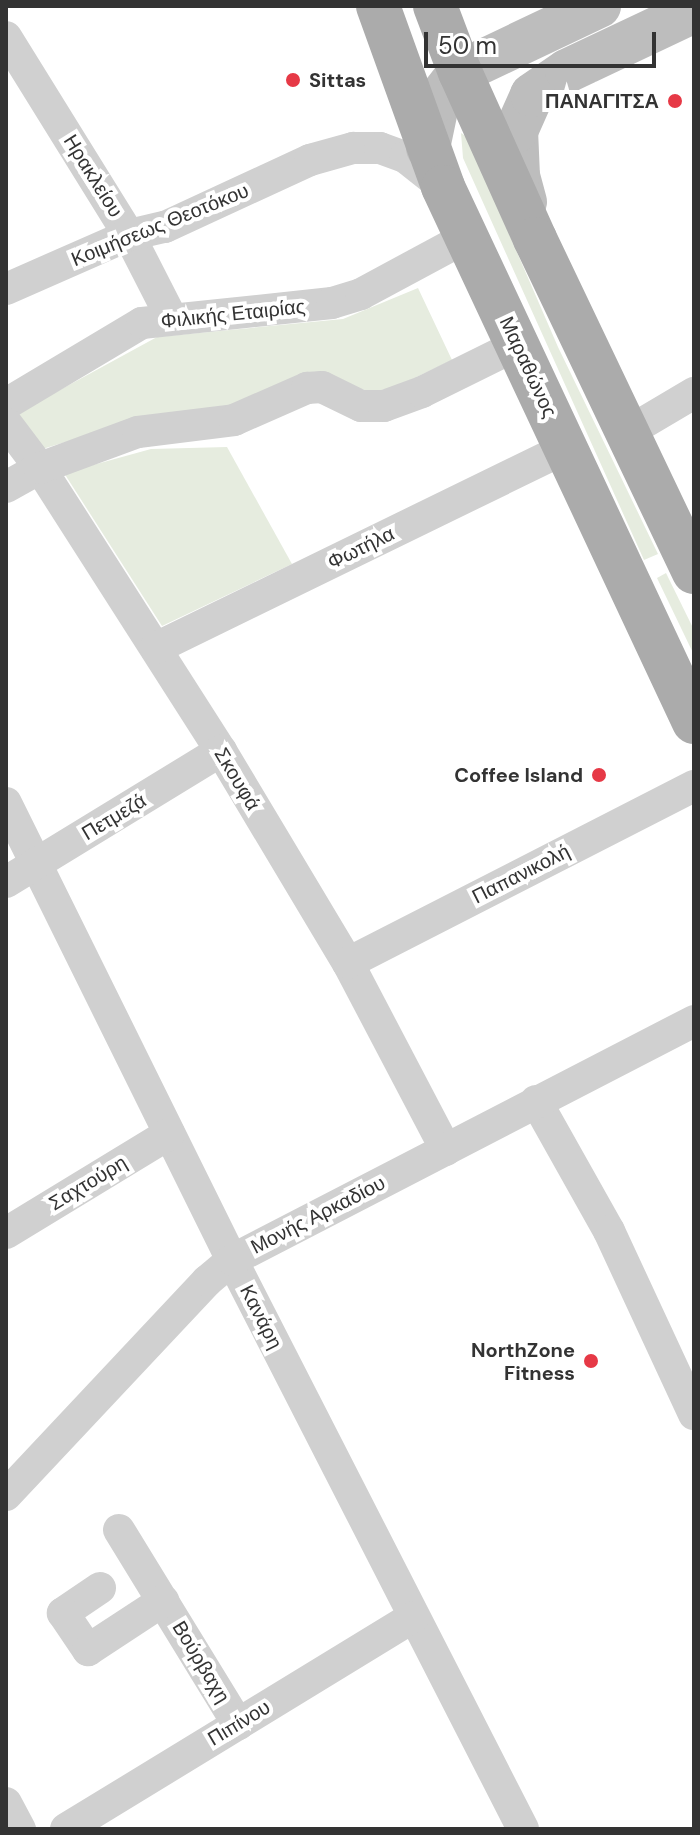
<!DOCTYPE html>
<html>
<head>
<meta charset="utf-8">
<style>
	body { margin:0 }
	#map { position:relative; width:700px; height:1835px; overflow:hidden; background:#fff; font-family:"DM Sans",sans-serif }
	div>[style] { position:absolute }
	.green>* { inset:0; background:#e6ecdf }
	.minor>* { height:32px; margin:-16px; padding:0 16px; transform-origin:16px; border-radius:16px; background:#d0d0d0 }
	.secondary>* { height:44px; margin:-22px; padding:0 22px; transform-origin:22px; border-radius:22px; background:#bdbdbd }
	.primary>* { height:44px; margin:-22px; padding:0 22px; transform-origin:22px; border-radius:22px; background:#ababab }
	.dots>* { width:22px; height:22px; translate:-50% -50%; box-sizing:border-box; border:4px solid #fff; border-radius:50% }
	span { translate:-50% -50%; white-space:nowrap; text-align:center; line-height:1.15; -webkit-text-stroke:8px #fff; paint-order:stroke }
	.poi-label { font-size:20px; color:#333; font-weight:700 }
	.left { translate:0 -50%; text-align:left }
	.right { translate:-100% -50%; text-align:right }
	.street-label { font-size:20px; color:#333 }
	.frame { position:absolute; inset:0; border:8px solid #333; pointer-events:none }
	.scale { position:absolute; left:424px; top:32px; width:232px; height:36px; box-sizing:border-box; border:4px solid #333; border-top:0; padding-left:10px; font-size:24px; line-height:28px; white-space:nowrap; color:#333; -webkit-text-stroke:6px #fff; paint-order:stroke }
</style>
</head>
<body>
<div id="map">
	<div class="green">
		<i style="clip-path:polygon(461px 133px,467px 137px,558px 347px,658px 554px,644px 560px,463px 158px)"></i>
		<i style="clip-path:polygon(418px 288px,452px 360px,398px 386px,373px 392px,349px 386px,217px 411px,134px 421px,36px 451px,14px 415px,157px 337px,343px 319px)"></i>
		<i style="clip-path:polygon(227px 447px,292px 564px,162px 626px,64px 473px,151px 449px)"></i>
		<i style="clip-path:polygon(666px 573px,694px 630px,694px 655px,657px 578px)"></i>
	</div>
	<div class="minor">
		<i style="left:6px;top:37px;width:233px;rotate:58.2deg"></i>
		<i style="left:129px;top:235px;width:94px;rotate:62.9deg"></i>
		<i style="left:6px;top:289px;width:134px;rotate:-23.7deg"></i>
		<i style="left:129px;top:235px;width:37px;rotate:-13deg"></i>
		<i style="left:165px;top:227px;width:160px;rotate:-24.8deg"></i>
		<i style="left:310px;top:160px;width:45px;rotate:-15.6deg"></i>
		<i style="left:353px;top:148px;width:27px"></i>
		<i style="left:380px;top:148px;width:27px;rotate:20deg"></i>
		<i style="left:405px;top:157px;width:48px;rotate:38.3deg"></i>
		<i style="left:6px;top:404px;width:158px;rotate:-30.8deg"></i>
		<i style="left:142px;top:323px;width:191px;rotate:-6deg"></i>
		<i style="left:332px;top:303px;width:30px;rotate:-17deg"></i>
		<i style="left:361px;top:294px;width:120px;rotate:-28.3deg"></i>
		<i style="left:6px;top:423px;width:56px;rotate:52.9deg"></i>
		<i style="left:40px;top:468px;width:336px;rotate:57.4deg"></i>
		<i style="left:221px;top:751px;width:247px;rotate:59.1deg"></i>
		<i style="left:348px;top:963px;width:211px;rotate:62.3deg"></i>
		<i style="left:628px;top:432px;width:77px;rotate:-30.6deg"></i>
		<i style="left:6px;top:487px;width:39px;rotate:-29deg"></i>
		<i style="left:40px;top:468px;width:104px;rotate:-20.2deg"></i>
		<i style="left:138px;top:432px;width:97px;rotate:-7.1deg"></i>
		<i style="left:234px;top:420px;width:80px;rotate:-23.7deg"></i>
		<i style="left:307px;top:388px;width:15px;rotate:-4deg"></i>
		<i style="left:322px;top:387px;width:43px;rotate:26deg"></i>
		<i style="left:361px;top:406px;width:23px"></i>
		<i style="left:384px;top:406px;width:40px;rotate:-20.2deg"></i>
		<i style="left:422px;top:392px;width:106px;rotate:-26.3deg"></i>
		<i style="left:156px;top:648px;width:456px;rotate:-26deg"></i>
		<i style="left:6px;top:803px;width:510px;rotate:63.69deg"></i>
		<i style="left:232px;top:1260px;width:639px;rotate:62.91deg"></i>
		<i style="left:6px;top:882px;width:252px;rotate:-31.4deg"></i>
		<i style="left:348px;top:963px;width:389px;rotate:-27.1deg"></i>
		<i style="left:536px;top:1101px;width:149px;rotate:60.7deg"></i>
		<i style="left:609px;top:1231px;width:202px;rotate:65.1deg"></i>
		<i style="left:6px;top:1233px;width:191px;rotate:-31.3deg"></i>
		<i style="left:6px;top:1495px;width:294px;rotate:-46.8deg"></i>
		<i style="left:207px;top:1281px;width:33px;rotate:-40deg"></i>
		<i style="left:232px;top:1260px;width:520px;rotate:-27.35deg"></i>
		<i style="left:119px;top:1530px;width:228px;rotate:58.5deg"></i>
		<i style="left:100px;top:1588px;width:45px;rotate:146deg"></i>
		<i style="left:63px;top:1613px;width:45px;rotate:56deg"></i>
		<i style="left:88px;top:1650px;width:90px;rotate:-33.2deg"></i>
		<i style="left:6px;top:1803px;width:30px;rotate:62deg"></i>
		<i style="left:66px;top:1829px;width:407px;rotate:-31.4deg"></i>
	</div>
	<div class="secondary">
		<i style="left:428px;top:148px;width:49px;rotate:-78.2deg"></i>
		<i style="left:438px;top:100px;width:36px;rotate:-52deg"></i>
		<i style="left:460px;top:72px;width:154px;rotate:-25.4deg"></i>
		<i style="left:525px;top:202px;width:27px;rotate:-105deg"></i>
		<i style="left:518px;top:176px;width:45px;rotate:-92.5deg"></i>
		<i style="left:516px;top:131px;width:39px;rotate:-66deg"></i>
		<i style="left:532px;top:95px;width:42px;rotate:-34.4deg"></i>
		<i style="left:567px;top:71px;width:140px;rotate:-25.3deg"></i>
	</div>
	<div class="primary">
		<i style="left:378px;top:6px;width:192px;rotate:70.2deg"></i>
		<i style="left:443px;top:187px;width:591px;rotate:64.87deg"></i>
		<i style="left:435px;top:6px;width:71px;rotate:69.3deg"></i>
		<i style="left:460px;top:72px;width:183px;rotate:65.8deg"></i>
		<i style="left:535px;top:239px;width:369px;rotate:64.5deg"></i>
	</div>
	<div class="dots">
		<i style="left:293px;top:80px;background:#e63946"></i>
		<i style="left:675px;top:101px;background:#e63946"></i>
		<i style="left:599px;top:775px;background:#e63946"></i>
		<i style="left:591px;top:1361px;background:#e63946"></i>
	</div>
	<div class="poi-label">
		<span class="left" style="left:309px;top:80px">Sittas</span>
		<span class="right" style="left:659px;top:101px">ΠΑΝΑΓΙΤΣΑ</span>
		<span class="right" style="left:583px;top:775px">Coffee Island</span>
		<span class="right" style="left:575px;top:1362px">NorthZone<br>Fitness</span>
	</div>
	<div class="street-label">
		<span style="left:93px;top:176px;rotate:58deg">Ηρακλείου</span>
		<span style="left:160px;top:225px;rotate:-22deg">Κοιμήσεως Θεοτόκου</span>
		<span style="left:233px;top:314px;rotate:-6deg">Φιλικής Εταιρίας</span>
		<span style="left:528px;top:367px;rotate:65deg">Μαραθώνος</span>
		<span style="left:361px;top:548px;rotate:-26deg">Φωτήλα</span>
		<span style="left:237px;top:779px;rotate:59deg">Σκουφά</span>
		<span style="left:114px;top:817px;rotate:-31deg">Πετμεζά</span>
		<span style="left:521px;top:874px;rotate:-27deg">Παπανικολή</span>
		<span style="left:88px;top:1183px;rotate:-31deg">Σαχτούρη</span>
		<span style="left:318px;top:1215px;rotate:-27deg">Μονής Αρκαδίου</span>
		<span style="left:261px;top:1317px;rotate:63deg">Κανάρη</span>
		<span style="left:201px;top:1662px;rotate:59deg">Βούρβαχη</span>
		<span style="left:239px;top:1723px;rotate:-31deg">Πιπίνου</span>
	</div>
	<div class="frame"></div>
	<div class="scale">50 m</div>
</div>
</body>
</html>
